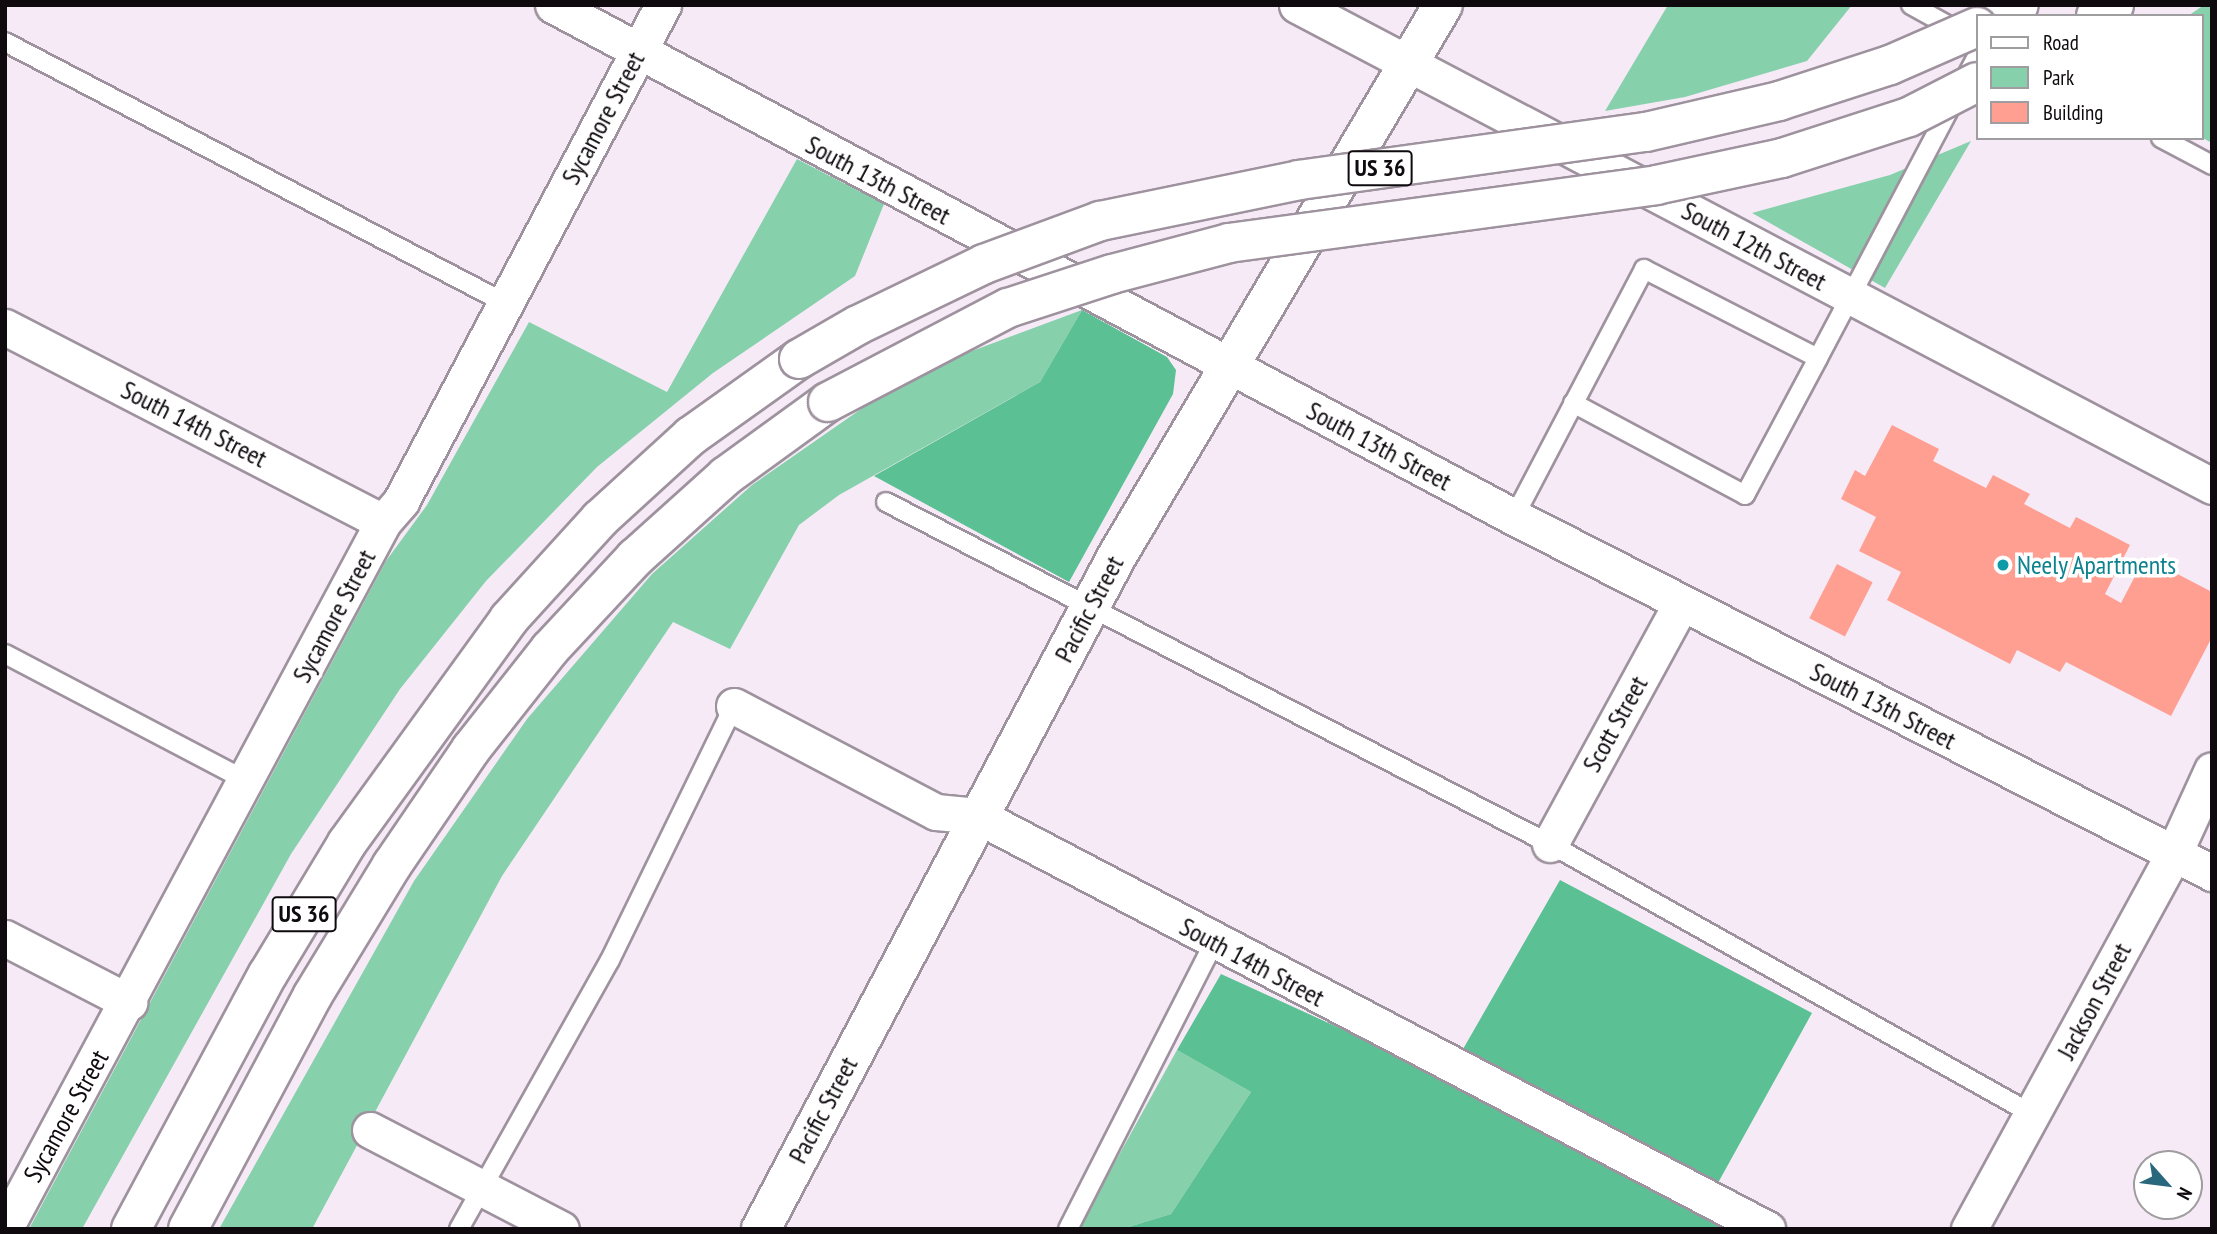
<!DOCTYPE html>
<html>
<head>
<meta charset="utf-8">
<style>
	body { margin:0 }
	#map { position:relative; width:2217px; height:1234px; overflow:hidden; background:#f7eaf7; font-family:"PT Sans Narrow",sans-serif }
	div>[style] { position:absolute }
	.green>* { inset:0; background:#86d0ac }
	.forest>* { inset:0; background:#5bc093 }
	.building>* { inset:0; background:#fe9f92; transform-origin:0 0 }
	.roads { filter:drop-shadow(2px 0 #9e929e) drop-shadow(-2px 0 #9e929e) drop-shadow(0 2px #9e929e) drop-shadow(0 -2px #9e929e) }
	.lane>* { height:18px; margin:-9px; padding:0 9px; transform-origin:9px; border-radius:9px; background:#fff }
	.street>* { height:35px; margin:-17.5px; padding:0 17.5px; transform-origin:17.5px; border-radius:17.5px; background:#fff }
	.secondary>* { height:38px; margin:-19px; padding:0 19px; transform-origin:19px; border-radius:19px; background:#fff }
	.highway>* { height:38px; margin:-19px; padding:0 19px; transform-origin:19px; border-radius:19px; background:#fff }
	.bridges { filter:drop-shadow(2px 0 #9e929e) drop-shadow(-2px 0 #9e929e) drop-shadow(0 2px #9e929e) drop-shadow(0 -2px #9e929e) }
	.highway-bridge>* { height:38px; margin:-19px; padding:0 19px; transform-origin:19px; border-radius:19px; background:#fff }
	.dots>* { width:19px; height:19px; translate:-50% -50%; box-sizing:border-box; border:4px solid #fff; border-radius:50% }
	span { translate:-50% -50%; white-space:nowrap; text-align:center; line-height:1.15; -webkit-text-stroke:7px #fff; paint-order:stroke }
	.shield-label span { padding:2px 5px; background:#fff; border:2px solid; border-radius:5px; -webkit-text-stroke-width:0 }
	.shield-label { font-size:24px; color:#0e0a0e; font-weight:700 }
	.street-label { font-size:26px; color:#0e0a0e }
	.culture-label { font-size:26px; color:#0d838f }
	.left { translate:0 -50%; text-align:left }
	.frame { position:absolute; inset:0; border:7px solid #0e0a0e; pointer-events:none }
	.legend { position:absolute; left:1976px; top:14px; width:228px; height:126px; box-sizing:border-box; background:#fff; border:2px solid #9f9d9f; margin:0; padding:9px 12px; list-style:none; font-size:21px; color:#0e0a0e }
	.legend li { display:flex; align-items:center; gap:14px; height:35px }
	.legend b { width:35px; border:2px solid #9f9d9f }
	.north { position:absolute; left:2133px; top:1150px; width:70px; height:70px; box-sizing:border-box; background:#fff; border:2px solid #9f9d9f; border-radius:50%; rotate:118deg; font-size:19px; font-weight:700; line-height:28px; text-align:center; color:#0e0a0e }
	.north::after { content:''; display:block; margin:auto; width:24px; height:32px; background:#29677d; clip-path:polygon(50% 0,100% 100%,50% 72%,0 100%) }
</style>
</head>
<body>
<div id="map">
	<div class="green">
		<i style="clip-path:polygon(1668px 5px,1852px 5px,1807px 61px,1685px 97px,1605px 111px)"></i>
		<i style="clip-path:polygon(2204px 5px,2212px 5px,2212px 143px,2201px 137px,2201px 16px,2188px 16px)"></i>
		<i style="clip-path:polygon(1971px 141px,1885px 288px,1752px 213px,1890px 175px)"></i>
		<i style="clip-path:polygon(797px 159px,884px 204px,855px 276px,713px 373px,597px 467px,486px 581px,400px 689px,291px 854px,82px 1229px,29px 1229px,386px 561px,427px 505px,529px 322px,667px 392px)"></i>
		<i style="clip-path:polygon(1082px 310px,1040px 382px,839px 495px,799px 525px,730px 649px,673px 622px,502px 876px,312px 1229px,219px 1229px,414px 881px,527px 719px,652px 574px,752px 485px,864px 407px,964px 354px)"></i>
		<i style="clip-path:polygon(1177px 1050px,1251px 1092px,1171px 1214px,1122px 1229px,1078px 1229px)"></i>
	</div>
	<div class="forest">
		<i style="clip-path:polygon(1082px 310px,1167px 357px,1176px 370px,1173px 394px,1069px 582px,874px 476px,1040px 382px)"></i>
		<i style="clip-path:polygon(1560px 880px,1812px 1013px,1703px 1210px,1737px 1229px,1122px 1229px,1171px 1214px,1251px 1092px,1177px 1050px,1221px 974px,1447px 1077px)"></i>
	</div>
	<div class="building">
		<i style="clip-path:polygon(1892px 425px,1939px 449px,1933px 461px,1986px 488px,1993px 475px,2030px 494px,2024px 504px,2070px 528px,2076px 517px,2130px 545px,2105px 594px,2121px 603px,2145px 557px,2212px 592px,2212px 637px,2171px 716px,2066px 662px,2060px 672px,2017px 650px,2010px 664px,1887px 600px,1901px 572px,1859px 551px,1876px 517px,1841px 499px,1855px 470px,1865px 476px)"></i>
		<i style="left:1837px;top:564px;width:40px;height:61px;rotate:27deg"></i>
	</div>
	<div class="roads">
		<div class="lane">
			<i style="left:1911px;top:5px;width:58px;rotate:28.8deg"></i>
			<i style="left:5px;top:42px;width:564px;rotate:27.56deg"></i>
			<i style="left:2161px;top:138px;width:58px;rotate:27.9deg"></i>
			<i style="left:1573px;top:403px;width:195px;rotate:28.1deg"></i>
			<i style="left:1745px;top:495px;width:155px;rotate:-61.9deg"></i>
			<i style="left:886px;top:502px;width:747px;rotate:27.25deg"></i>
			<i style="left:1550px;top:844px;width:555px;rotate:29.25deg"></i>
			<i style="left:1514px;top:517px;width:280px;rotate:-62.3deg"></i>
			<i style="left:1644px;top:269px;width:195px;rotate:27.1deg"></i>
			<i style="left:1818px;top:358px;width:341px;rotate:-62.2deg"></i>
			<i style="left:5px;top:654px;width:273px;rotate:27.7deg"></i>
			<i style="left:459px;top:1229px;width:308px;rotate:-60.7deg"></i>
			<i style="left:610px;top:960px;width:283px;rotate:-64deg"></i>
			<i style="left:1068px;top:1229px;width:321px;rotate:-63deg"></i>
		</div>
		<div class="street">
			<i style="left:553px;top:5px;width:1089px;rotate:28.05deg"></i>
			<i style="left:1514px;top:517px;width:784px;rotate:27.02deg"></i>
			<i style="left:1297px;top:5px;width:1034px;rotate:27.73deg"></i>
			<i style="left:5px;top:327px;width:425px;rotate:27.3deg"></i>
			<i style="left:734px;top:706px;width:228px;rotate:27.7deg"></i>
			<i style="left:936px;top:812px;width:42px;rotate:5.4deg"></i>
			<i style="left:978px;top:816px;width:891px;rotate:27.63deg"></i>
			<i style="left:1550px;top:844px;width:273px;rotate:-61.4deg"></i>
			<i style="left:5px;top:938px;width:140px;rotate:27.3deg"></i>
			<i style="left:370px;top:1130px;width:215px;rotate:27.4deg"></i>
			<i style="left:5px;top:1228px;width:801px;rotate:-61.83deg"></i>
			<i style="left:383px;top:522px;width:28px;rotate:-49deg"></i>
			<i style="left:401px;top:501px;width:561px;rotate:-62.16deg"></i>
			<i style="left:1969px;top:1229px;width:428px;rotate:-61.4deg"></i>
			<i style="left:2174px;top:853px;width:91px;rotate:-65.4deg"></i>
		</div>
		<div class="secondary">
			<i style="left:761px;top:1229px;width:761px;rotate:-62.12deg"></i>
			<i style="left:1117px;top:556px;width:640px;rotate:-59.39deg"></i>
		</div>
		<div class="highway">
			<i style="left:2003px;top:16px;width:19px;rotate:-35deg"></i>
			<i style="left:2096px;top:16px;width:21px;rotate:-31deg"></i>
			<i style="left:131px;top:1229px;width:289px;rotate:-61.8deg"></i>
			<i style="left:268px;top:974px;width:153px;rotate:-58.9deg"></i>
			<i style="left:347px;top:843px;width:276px;rotate:-54.1deg"></i>
			<i style="left:509px;top:619px;width:135px;rotate:-47.7deg"></i>
			<i style="left:600px;top:519px;width:123px;rotate:-42.4deg"></i>
			<i style="left:691px;top:436px;width:133px;rotate:-35.5deg"></i>
			<i style="left:188px;top:1229px;width:265px;rotate:-61.9deg"></i>
			<i style="left:313px;top:995px;width:152px;rotate:-58.7deg"></i>
			<i style="left:392px;top:865px;width:140px;rotate:-55.7deg"></i>
			<i style="left:471px;top:749px;width:127px;rotate:-51.7deg"></i>
			<i style="left:550px;top:649px;width:125px;rotate:-47deg"></i>
			<i style="left:635px;top:558px;width:122px;rotate:-42deg"></i>
			<i style="left:726px;top:476px;width:126px;rotate:-36deg"></i>
		</div>
	</div>
	<div class="bridges">
		<div class="highway-bridge">
			<i style="left:799px;top:359px;width:68px;rotate:-30deg"></i>
			<i style="left:858px;top:325px;width:140px;rotate:-25.8deg"></i>
			<i style="left:984px;top:264px;width:124px;rotate:-20.3deg"></i>
			<i style="left:1100px;top:221px;width:203px;rotate:-11.6deg"></i>
			<i style="left:1299px;top:180px;width:350px;rotate:-7.9deg"></i>
			<i style="left:1646px;top:132px;width:137px;rotate:-13.1deg"></i>
			<i style="left:1779px;top:101px;width:117px;rotate:-18deg"></i>
			<i style="left:1890px;top:65px;width:95px;rotate:-23.6deg"></i>
			<i style="left:828px;top:402px;width:203px;rotate:-27.6deg"></i>
			<i style="left:1008px;top:308px;width:109px;rotate:-18.1deg"></i>
			<i style="left:1112px;top:274px;width:121px;rotate:-14.8deg"></i>
			<i style="left:1229px;top:243px;width:431px;rotate:-7.7deg"></i>
			<i style="left:1656px;top:185px;width:129px;rotate:-12.1deg"></i>
			<i style="left:1782px;top:158px;width:133px;rotate:-17.9deg"></i>
			<i style="left:1909px;top:117px;width:76px;rotate:-27.2deg"></i>
		</div>
	</div>
	<div class="dots">
		<i style="left:2003px;top:565px;background:#0f9aa8"></i>
	</div>
	<div class="shield-label">
		<span style="left:1380px;top:168px">US 36</span>
		<span style="left:304px;top:914px">US 36</span>
	</div>
	<div class="street-label">
		<span style="left:603px;top:118px;rotate:-62deg">Sycamore Street</span>
		<span style="left:878px;top:180px;rotate:28deg">South 13th Street</span>
		<span style="left:1754px;top:246px;rotate:28deg">South 12th Street</span>
		<span style="left:194px;top:424px;rotate:27deg">South 14th Street</span>
		<span style="left:1379px;top:446px;rotate:28deg">South 13th Street</span>
		<span style="left:1089px;top:609px;rotate:-62deg">Pacific Street</span>
		<span style="left:334px;top:616px;rotate:-62deg">Sycamore Street</span>
		<span style="left:1883px;top:706px;rotate:27deg">South 13th Street</span>
		<span style="left:1615px;top:724px;rotate:-61deg">Scott Street</span>
		<span style="left:1252px;top:962px;rotate:28deg">South 14th Street</span>
		<span style="left:2094px;top:1001px;rotate:-62deg">Jackson Street</span>
		<span style="left:823px;top:1110px;rotate:-62deg">Pacific Street</span>
		<span style="left:66px;top:1116px;rotate:-61deg">Sycamore Street</span>
	</div>
	<div class="culture-label">
		<span class="left" style="left:2017px;top:565px">Neely Apartments</span>
	</div>
	<div class="frame"></div>
	<ul class="legend">
	<li><b style="height:9px;background:#fff"></b>Road</li>
	<li><b style="height:19px;background:#86d0ac"></b>Park</li>
	<li><b style="height:19px;background:#fe9f92"></b>Building</li>
	</ul>
	<div class="north">N</div>
</div>
</body>
</html>
